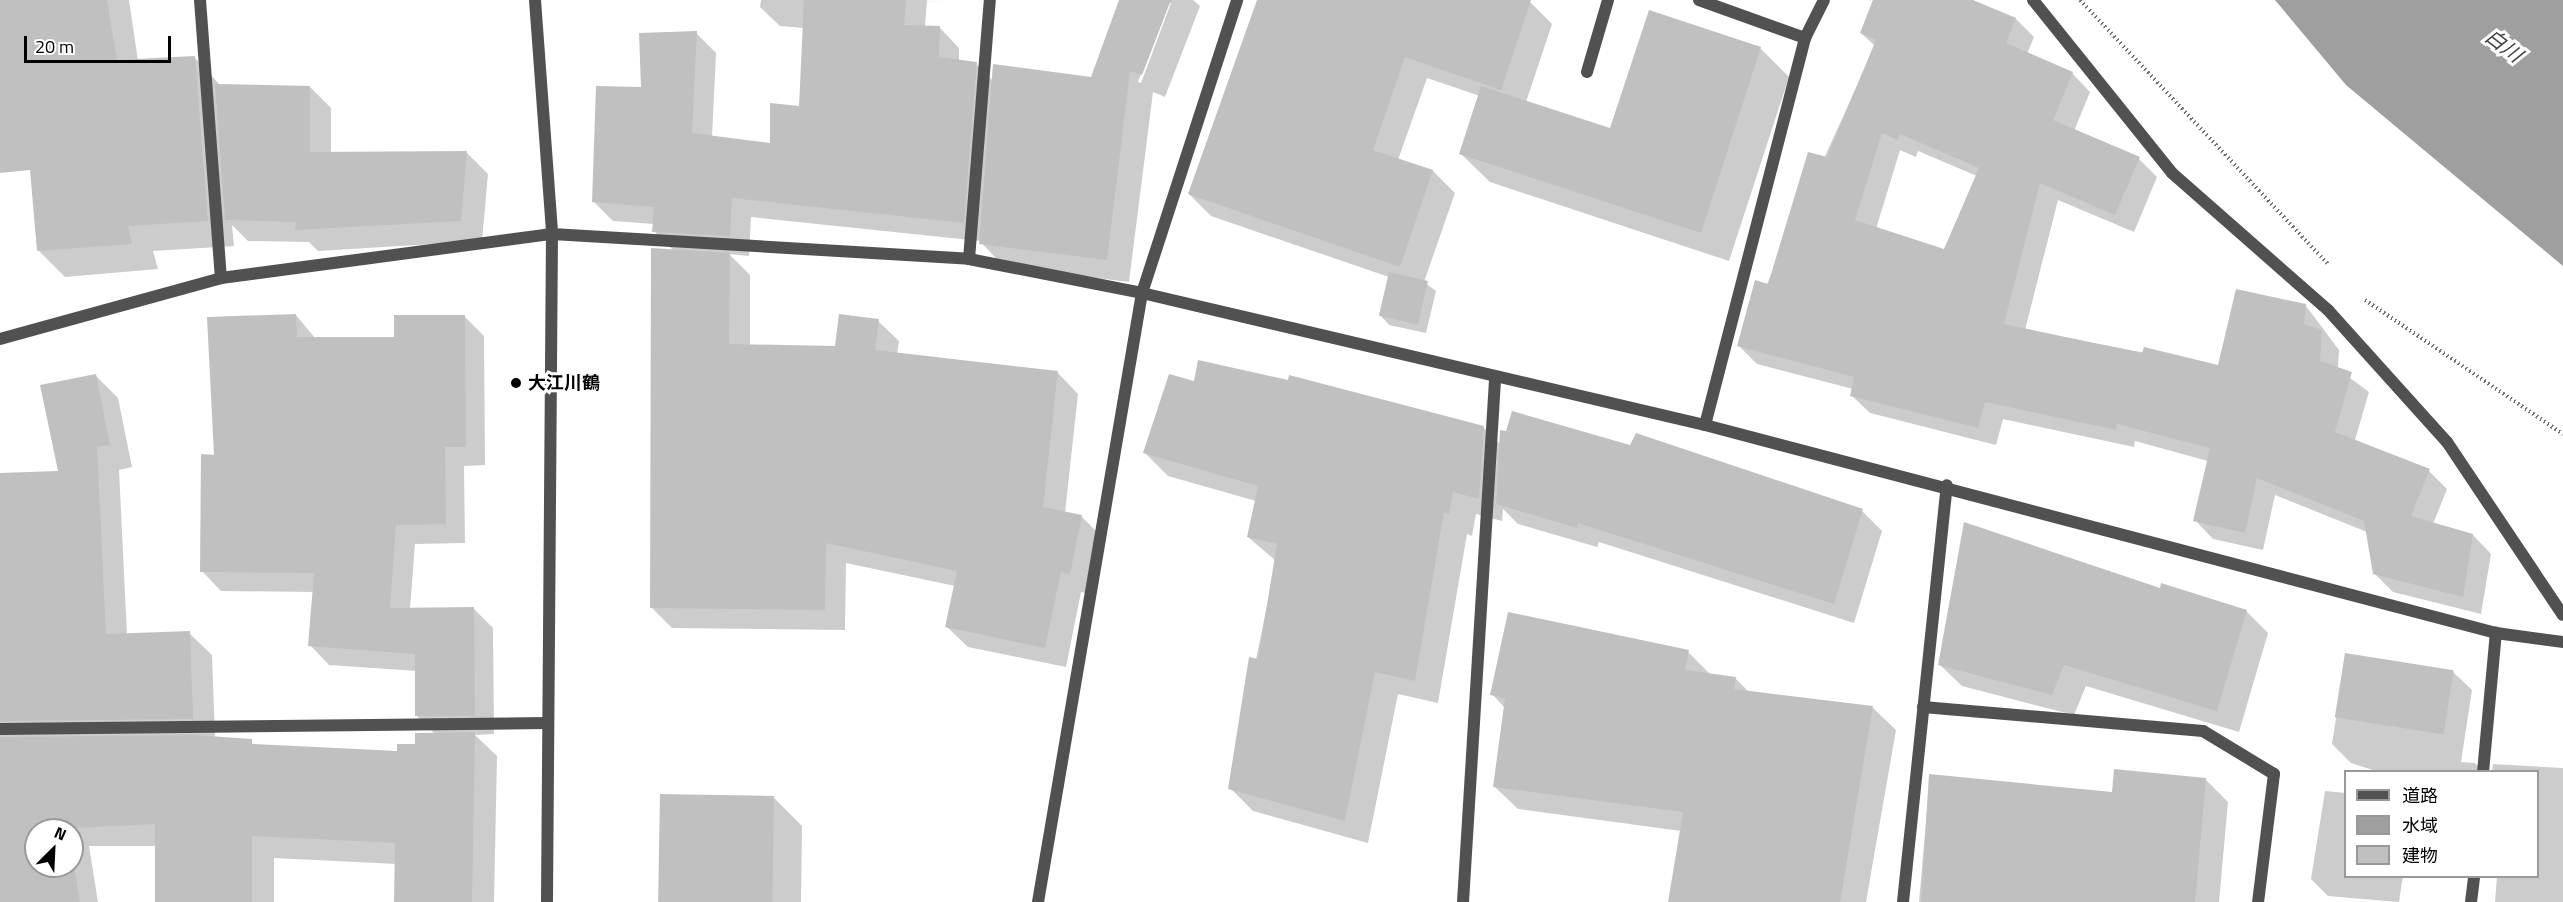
<!DOCTYPE html>
<html>
<head>
<meta charset="utf-8">
<style>
	body { margin:0 }
	#map { position:relative; width:2563px; height:902px; overflow:hidden; background:#fff; font-family:"Titillium Web","Noto Sans JP",sans-serif }
	div>[style] { position:absolute }
	.water>* { inset:0; background:#9f9f9f }
	.shadow>* { inset:0; background:#0003 }
	.building>* { inset:0; background:#c0c0c0; transform-origin:0 0 }
	.path>* { height:4px; margin-top:-2px; transform-origin:0; background:repeating-linear-gradient(90deg,#737373 0 1.5px,transparent 0 4.5px) }
	.service>* { height:12px; margin:-6px; padding:0 6px; transform-origin:6px; border-radius:6px; background:#515151 }
	.minor>* { height:12px; margin:-6px; padding:0 6px; transform-origin:6px; border-radius:6px; background:#515151 }
	.tertiary>* { height:12px; margin:-6px; padding:0 6px; transform-origin:6px; border-radius:6px; background:#515151 }
	.dots>* { width:16px; height:16px; translate:-50% -50%; box-sizing:border-box; border:3px solid #fff; border-radius:50% }
	span { translate:-50% -50%; white-space:nowrap; text-align:center; line-height:1.15; -webkit-text-stroke:6px #fff; paint-order:stroke }
	.poi-label { font-size:18px; color:#000; font-weight:700 }
	.left { translate:0 -50%; text-align:left }
	.water-label { font-size:20px; color:#404040; font-style:italic }
	.legend { position:absolute; left:2344px; top:770px; width:195px; height:108px; box-sizing:border-box; background:#fff; border:2px solid #999; margin:0; padding:8px 10px; list-style:none; font-size:18px; color:#000 }
	.legend li { display:flex; align-items:center; gap:12px; height:30px }
	.legend b { width:30px; border:2px solid #999 }
	.north { position:absolute; left:24px; top:818px; width:60px; height:60px; box-sizing:border-box; background:#fff; border:2px solid #999; border-radius:50%; rotate:24deg; font-size:16px; font-weight:700; line-height:24px; text-align:center; color:#000 }
	.north::after { content:''; display:block; margin:auto; width:21px; height:27px; background:#000; clip-path:polygon(50% 0,100% 100%,50% 72%,0 100%) }
	.scale { position:absolute; left:24px; top:36px; width:147px; height:27px; box-sizing:border-box; border:3px solid #000; border-top:0; padding-left:8px; font-size:18px; line-height:21px; white-space:nowrap; color:#000; -webkit-text-stroke:4px #fff; paint-order:stroke }
</style>
</head>
<body>
<div id="map">
	<div class="water">
		<i style="clip-path:polygon(2275px 0,2563px 0,2563px 266px,2346px 85px)"></i>
	</div>
	<div class="shadow">
		<i style="clip-path:polygon(16px 0,129px 0,138px 61px,194px 57px,221px 86px,310px 87px,331px 108px,331px 154px,467px 153px,488px 174px,482px 241px,318px 251px,309px 242px,248px 241px,232px 225px,234px 246px,153px 251px,158px 269px,65px 277px,39px 251px)"></i>
		<i style="clip-path:polygon(evenodd,761px 0,927px 0,925px 27px,940px 28px,959px 48px,959px 61px,976px 64px,993px 81px,1092px 78px,1120px 0,1193px 0,1200px 6px,1165px 97px,1153px 92px,1129px 282px,1003px 266px,980px 241px,751px 217px,749px 256px,729px 254px,750px 275px,750px 345px,836px 347px,878px 321px,899px 341px,897px 355px,1058px 373px,1078px 394px,1065px 513px,1081px 516px,1102px 537px,1090px 594px,1081px 592px,1066px 667px,968px 647px,947px 627px,955px 586px,846px 563px,845px 630px,672px 628px,651px 607px,674px 251px,654px 231px,654px 224px,613px 221px,593px 201px,642px 88px,696px 33px,716px 53px,712px 137px,772px 145px,801px 107px,804px 28px,780px 26px,760px 7px,761px 0,1168px 3px,1171px 3px,1141px 83px,1138px 82px,1168px 3px)"></i>
		<i style="clip-path:polygon(1261px 0,1530px 2px,1552px 24px,1526px 102px,1611px 130px,1760px 48px,1789px 77px,1729px 261px,1490px 182px,1461px 154px,1480px 96px,1427px 78px,1398px 160px,1433px 171px,1455px 193px,1424px 282px,1436px 291px,1426px 333px,1389px 325px,1381px 316px,1389px 277px,1211px 216px,1189px 194px)"></i>
		<i style="clip-path:polygon(evenodd,1873px 0,1970px 0,2016px 19px,2034px 37px,2027px 54px,2072px 73px,2090px 92px,2074px 131px,2139px 159px,2157px 177px,2134px 232px,2058px 200px,2025px 330px,2219px 367px,2306px 306px,2339px 350px,2338px 369px,2369px 392px,2355px 440px,2429px 471px,2447px 489px,2433px 524px,2473px 535px,2491px 554px,2481px 614px,2393px 592px,2374px 573px,2367px 532px,2275px 495px,2263px 550px,2213px 539px,2195px 520px,2208px 461px,2135px 441px,2134px 447px,2003px 419px,1996px 445px,1870px 413px,1851px 395px,1853px 389px,1757px 364px,1739px 346px,1875px 46px,1861px 33px,1873px 0,1900px 150px,1916px 157px,1918px 151px,1977px 176px,1945px 250px,1876px 229px,1900px 150px)"></i>
		<i style="clip-path:polygon(evenodd,296px 315px,315px 338px,395px 338px,465px 317px,484px 336px,485px 465px,464px 466px,465px 543px,415px 544px,410px 609px,474px 609px,493px 628px,494px 734px,475px 735px,497px 756px,494px 902px,396px 902px,397px 864px,274px 858px,274px 902px,157px 902px,157px 846px,89px 846px,98px 902px,0 902px,0 475px,60px 472px,95px 375px,118px 398px,132px 467px,119px 470px,127px 635px,189px 633px,212px 655px,215px 738px,257px 746px,398px 753px,435px 734px,417px 716px,417px 671px,329px 665px,310px 645px,314px 592px,221px 591px,202px 571px,215px 456px,296px 315px,36px 830px,72px 830px,72px 866px,36px 866px,36px 830px)"></i>
		<i style="clip-path:polygon(1195px 383px,1483px 427px,1501px 445px,1862px 511px,1882px 531px,1854px 623px,1599px 542px,1597px 547px,1518px 524px,1503px 509px,1502px 521px,1476px 514px,1472px 536px,1467px 534px,1438px 703px,1398px 694px,1368px 843px,1253px 811px,1230px 788px,1276px 561px,1248px 537px,1256px 501px,1168px 476px,1145px 453px)"></i>
		<i style="clip-path:polygon(2161px 590px,2246px 611px,2268px 633px,2239px 732px,2086px 686px,2074px 715px,1962px 686px,1940px 665px)"></i>
		<i style="clip-path:polygon(1688px 652px,1711px 675px,1735px 678px,1749px 692px,1873px 708px,1896px 730px,1866px 902px,1669px 902px,1681px 831px,1518px 809px,1495px 787px,1505px 708px,1492px 694px)"></i>
		<i style="clip-path:polygon(2346px 654px,2453px 672px,2472px 690px,2461px 762px,2475px 763px,2484px 772px,2379px 772px,2351px 763px,2332px 744px)"></i>
		<i style="clip-path:polygon(2493px 764px,2563px 768px,2563px 902px,2495px 902px,2497px 876px,2538px 876px,2538px 772px,2492px 772px)"></i>
		<i style="clip-path:polygon(1930px 776px,2113px 794px,2205px 779px,2228px 802px,2219px 902px,1919px 902px)"></i>
		<i style="clip-path:polygon(2325px 791px,2346px 793px,2346px 876px,2403px 876px,2399px 902px,2328px 896px,2311px 879px)"></i>
		<i style="clip-path:polygon(773px 797px,802px 826px,801px 902px,660px 902px)"></i>
	</div>
	<div class="building">
		<i style="clip-path:polygon(0 0,107px 0,117px 60px,195px 56px,208px 221px,128px 226px,132px 244px,37px 251px,30px 170px,0 173px)"></i>
		<i style="clip-path:polygon(804px 0,906px 0,904px 25px,940px 26px,939px 57px,977px 62px,964px 223px,732px 198px,730px 236px,652px 232px,654px 207px,592px 202px,596px 86px,641px 87px,639px 33px,697px 31px,692px 133px,770px 143px,770px 103px,799px 106px)"></i>
		<i style="clip-path:polygon(1119px 0,1171px 0,1142px 75px,1130px 71px,1107px 260px,979px 244px,993px 64px,1091px 77px)"></i>
		<i style="clip-path:polygon(1257px 0,1531px 0,1501px 90px,1405px 57px,1373px 150px,1433px 170px,1400px 267px,1188px 194px)"></i>
		<i style="clip-path:polygon(evenodd,1873px 0,1973px 0,2016px 18px,2006px 43px,2073px 72px,2053px 120px,2140px 157px,2115px 215px,2040px 183px,2004px 324px,2142px 353px,2144px 347px,2218px 365px,2236px 289px,2306px 304px,2304px 324px,2322px 330px,2320px 361px,2352px 372px,2335px 432px,2430px 469px,2411px 516px,2473px 534px,2463px 597px,2373px 574px,2364px 521px,2257px 478px,2245px 533px,2193px 521px,2210px 448px,2117px 424px,2116px 430px,1985px 402px,1978px 428px,1850px 396px,1854px 377px,1737px 346px,1755px 280px,1768px 284px,1808px 152px,1827px 157px,1876px 40px,1860px 33px,1873px 0,1882px 133px,1897px 140px,1900px 134px,1979px 168px,1944px 249px,1855px 220px,1882px 133px)"></i>
		<i style="clip-path:polygon(1649px 10px,1761px 47px,1701px 233px,1459px 154px,1481px 86px,1610px 128px)"></i>
		<i style="clip-path:polygon(215px 84px,310px 86px,310px 152px,467px 151px,461px 221px,295px 230px,296px 222px,225px 220px)"></i>
		<i style="clip-path:polygon(651px 248px,730px 253px,729px 344px,835px 346px,839px 314px,879px 319px,875px 350px,1058px 371px,1043px 507px,1082px 515px,1070px 574px,1061px 572px,1045px 648px,945px 627px,957px 571px,826px 543px,825px 610px,650px 608px)"></i>
		<i style="left:1389px;top:272px;width:40px;height:45px;rotate:13deg"></i>
		<i style="clip-path:polygon(296px 314px,297px 337px,394px 337px,394px 315px,465px 315px,466px 447px,445px 447px,446px 524px,396px 525px,390px 608px,474px 607px,475px 716px,415px 716px,415px 654px,308px 646px,314px 573px,200px 572px,201px 454px,214px 455px,207px 317px)"></i>
		<i style="clip-path:polygon(1198px 360px,1288px 380px,1289px 375px,1484px 426px,1479px 499px,1453px 492px,1449px 514px,1444px 512px,1415px 681px,1375px 672px,1345px 821px,1228px 789px,1249px 657px,1258px 659px,1277px 544px,1247px 537px,1258px 486px,1143px 453px,1169px 374px,1194px 381px)"></i>
		<i style="clip-path:polygon(96px 374px,110px 445px,97px 447px,106px 634px,190px 631px,193px 719px,0 721px,0 473px,58px 471px,40px 385px)"></i>
		<i style="clip-path:polygon(1512px 411px,1630px 445px,1636px 433px,1863px 509px,1834px 604px,1578px 523px,1577px 528px,1496px 504px,1500px 430px,1506px 431px)"></i>
		<i style="clip-path:polygon(1964px 522px,2160px 588px,2161px 583px,2247px 610px,2217px 711px,2064px 665px,2052px 695px,1938px 665px)"></i>
		<i style="clip-path:polygon(1508px 612px,1689px 650px,1685px 670px,1736px 677px,1734px 689px,1873px 706px,1840px 902px,1668px 902px,1683px 812px,1493px 787px,1505px 698px,1490px 695px)"></i>
		<i style="left:2345px;top:653px;width:110px;height:65px;rotate:9deg"></i>
		<i style="clip-path:polygon(475px 732px,472px 902px,394px 902px,395px 843px,252px 836px,252px 902px,155px 902px,155px 824px,36px 830px,36px 866px,72px 866px,72px 853px,80px 902px,0 902px,0 737px,194px 735px,252px 739px,252px 744px,397px 751px,397px 744px,415px 744px,415px 733px)"></i>
		<i style="clip-path:polygon(2114px 769px,2206px 778px,2195px 902px,1921px 902px,1929px 774px,2112px 792px)"></i>
		<i style="left:660px;top:794px;width:114px;height:108px;rotate:1deg"></i>
	</div>
	<div class="path">
		<i style="left:2080px;top:0;width:362px;rotate:46.8deg"></i>
		<i style="left:2365px;top:300px;width:239px;rotate:34.1deg"></i>
	</div>
	<div class="service">
		<i style="left:1699px;top:0;width:113px;rotate:19.7deg"></i>
		<i style="left:1587px;top:72px;width:75px;rotate:-73.7deg"></i>
	</div>
	<div class="minor">
		<i style="left:200px;top:0;width:279px;rotate:85.7deg"></i>
		<i style="left:2033px;top:0;width:222px;rotate:51.2deg"></i>
		<i style="left:2172px;top:173px;width:208px;rotate:41.3deg"></i>
		<i style="left:2328px;top:310px;width:178px;rotate:48deg"></i>
		<i style="left:2447px;top:442px;width:208px;rotate:56.2deg"></i>
		<i style="left:969px;top:259px;width:260px;rotate:-85.4deg"></i>
		<i style="left:0;top:339px;width:229px;rotate:-15.4deg"></i>
		<i style="left:221px;top:278px;width:334px;rotate:-7.6deg"></i>
		<i style="left:552px;top:234px;width:418px;rotate:3.4deg"></i>
		<i style="left:969px;top:259px;width:176px;rotate:11.1deg"></i>
		<i style="left:1142px;top:293px;width:578px;rotate:13.2deg"></i>
		<i style="left:1705px;top:425px;width:818px;rotate:14.73deg"></i>
		<i style="left:2496px;top:633px;width:68px;rotate:7.7deg"></i>
		<i style="left:1705px;top:425px;width:400px;rotate:-75.5deg"></i>
		<i style="left:1805px;top:38px;width:42px;rotate:-63.4deg"></i>
		<i style="left:1923px;top:707px;width:281px;rotate:4.9deg"></i>
		<i style="left:2203px;top:731px;width:83px;rotate:31.2deg"></i>
		<i style="left:2274px;top:774px;width:129px;rotate:97.1deg"></i>
		<i style="left:0;top:729px;width:548px;rotate:-0.63deg"></i>
		<i style="left:2483px;top:772px;width:140px;rotate:-84.7deg"></i>
		<i style="left:1038px;top:902px;width:618px;rotate:-80.31deg"></i>
		<i style="left:1142px;top:293px;width:308px;rotate:-72deg"></i>
		<i style="left:1463px;top:902px;width:523px;rotate:-86.49deg"></i>
		<i style="left:1903px;top:902px;width:419px;rotate:-84deg"></i>
		<i style="left:2471px;top:902px;width:26px;rotate:-83deg"></i>
	</div>
	<div class="tertiary">
		<i style="left:535px;top:0;width:235px;rotate:85.8deg"></i>
		<i style="left:552px;top:234px;width:668px;rotate:90.43deg"></i>
	</div>
	<div class="dots">
		<i style="left:516px;top:383px;background:#000"></i>
	</div>
	<div class="poi-label">
		<span class="left" style="left:528px;top:383px">大江川鶴</span>
	</div>
	<div class="water-label">
		<span style="left:2504px;top:45px;rotate:37deg">白川</span>
	</div>
	<ul class="legend">
	<li><b style="height:8px;background:#515151"></b>道路</li>
	<li><b style="height:16px;background:#9f9f9f"></b>水域</li>
	<li><b style="height:16px;background:#c0c0c0"></b>建物</li>
	</ul>
	<div class="north">N</div>
	<div class="scale">20 m</div>
</div>
</body>
</html>
